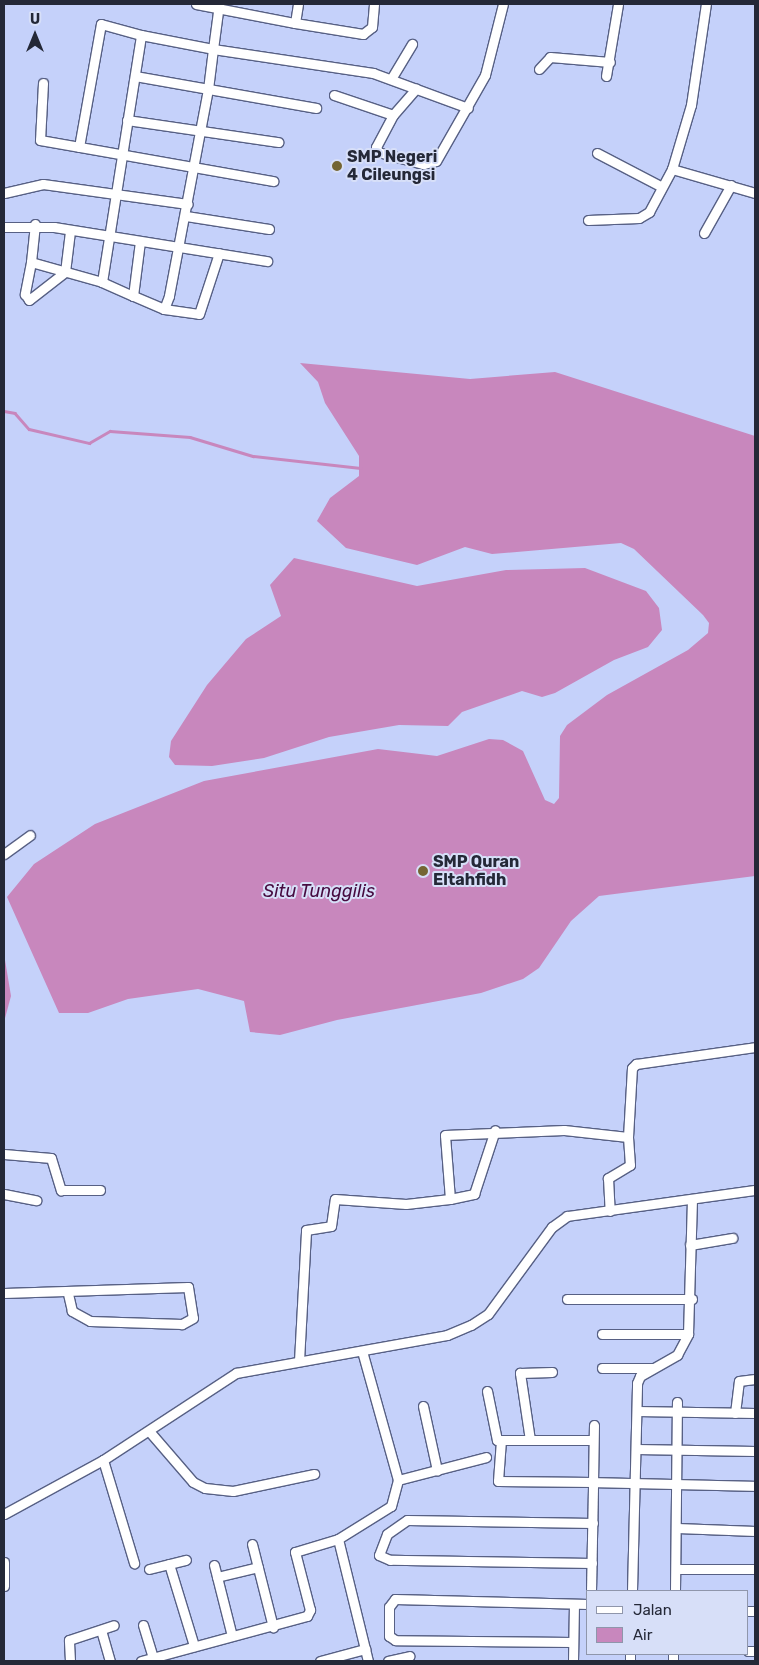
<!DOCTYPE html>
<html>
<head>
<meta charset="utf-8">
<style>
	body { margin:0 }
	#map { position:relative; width:759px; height:1665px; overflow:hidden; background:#c5d1fa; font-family:Rubik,sans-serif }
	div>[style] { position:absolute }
	.water>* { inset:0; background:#c887bd }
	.stream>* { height:2.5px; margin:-1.25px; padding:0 1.25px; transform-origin:1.25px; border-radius:1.25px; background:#c887bd }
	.roads { filter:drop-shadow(1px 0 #576084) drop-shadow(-1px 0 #576084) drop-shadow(0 1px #576084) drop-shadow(0 -1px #576084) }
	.street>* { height:9px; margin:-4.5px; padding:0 4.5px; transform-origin:4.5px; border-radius:4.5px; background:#fff }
	.dots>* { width:14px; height:14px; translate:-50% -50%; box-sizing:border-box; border:2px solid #d7dff8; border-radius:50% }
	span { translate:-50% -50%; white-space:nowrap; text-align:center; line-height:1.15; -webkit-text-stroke:4px #d7dff8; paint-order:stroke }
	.poi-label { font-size:16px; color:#242837; font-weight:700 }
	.left { translate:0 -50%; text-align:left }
	.water-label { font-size:18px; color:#460b40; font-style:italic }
	.frame { position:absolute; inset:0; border:5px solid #242837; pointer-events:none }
	.legend { position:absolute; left:586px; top:1590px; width:162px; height:65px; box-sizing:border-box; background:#d7dff8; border:1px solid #8f96ab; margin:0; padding:6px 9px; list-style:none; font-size:15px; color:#242837 }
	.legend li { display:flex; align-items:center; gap:10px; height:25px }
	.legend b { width:25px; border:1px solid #8f96ab }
	.north { position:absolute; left:10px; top:10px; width:50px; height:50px; -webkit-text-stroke:4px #d7dff8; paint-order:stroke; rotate:0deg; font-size:14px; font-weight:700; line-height:20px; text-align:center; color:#242837 }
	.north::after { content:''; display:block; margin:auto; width:18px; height:22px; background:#242837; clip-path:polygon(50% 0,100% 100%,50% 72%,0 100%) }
</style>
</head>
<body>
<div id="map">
	<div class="water">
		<i style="clip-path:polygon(300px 363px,470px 379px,555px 372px,755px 436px,755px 876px,599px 896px,571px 921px,539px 968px,523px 979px,481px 993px,337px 1020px,280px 1035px,250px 1032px,244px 1001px,198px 989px,128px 999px,88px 1013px,59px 1013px,7px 897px,34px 864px,95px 824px,204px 781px,378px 749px,437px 756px,489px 739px,503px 740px,523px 751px,545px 800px,554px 804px,559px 798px,560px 736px,567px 725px,607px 695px,688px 650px,708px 633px,709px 623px,703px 615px,634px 549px,621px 543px,492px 554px,465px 547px,417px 565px,346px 548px,317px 521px,330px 498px,359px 476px,359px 456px,325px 403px,318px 382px)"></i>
		<i style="clip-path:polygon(294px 558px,417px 586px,506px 570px,585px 568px,646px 591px,659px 608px,662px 630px,648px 647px,614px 660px,555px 693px,542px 697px,522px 691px,462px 712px,448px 726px,399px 725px,329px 737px,264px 758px,212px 766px,175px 765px,169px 757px,171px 741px,207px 685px,246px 639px,281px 616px,270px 585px)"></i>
		<i style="clip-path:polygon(4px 954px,11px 996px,4px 1022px)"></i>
	</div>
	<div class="stream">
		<i style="left:4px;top:411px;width:11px;rotate:10deg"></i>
		<i style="left:15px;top:413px;width:21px;rotate:49deg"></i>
		<i style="left:29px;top:429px;width:62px;rotate:13.1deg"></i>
		<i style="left:89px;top:443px;width:24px;rotate:-30deg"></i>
		<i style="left:110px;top:431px;width:80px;rotate:4.3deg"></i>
		<i style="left:190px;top:437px;width:66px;rotate:16.8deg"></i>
		<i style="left:253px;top:456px;width:108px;rotate:6.4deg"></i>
	</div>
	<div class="roads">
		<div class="street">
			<i style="left:196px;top:4px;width:101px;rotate:10.9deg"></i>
			<i style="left:295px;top:23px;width:19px;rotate:-81deg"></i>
			<i style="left:219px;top:4px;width:45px;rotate:97.6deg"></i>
			<i style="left:213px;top:49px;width:40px;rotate:97.1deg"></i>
			<i style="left:208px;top:89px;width:211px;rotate:100.7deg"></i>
			<i style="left:169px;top:296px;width:14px;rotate:111deg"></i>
			<i style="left:164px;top:309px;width:34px;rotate:-157deg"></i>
			<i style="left:133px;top:296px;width:34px;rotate:-156deg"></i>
			<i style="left:102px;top:282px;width:250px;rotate:-81deg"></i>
			<i style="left:141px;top:35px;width:73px;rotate:11deg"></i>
			<i style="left:213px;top:49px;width:162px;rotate:8.5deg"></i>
			<i style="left:373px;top:73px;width:101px;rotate:20.2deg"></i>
			<i style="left:295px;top:23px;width:69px;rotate:9.2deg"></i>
			<i style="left:363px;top:34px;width:11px;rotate:-38deg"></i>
			<i style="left:372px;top:27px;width:23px;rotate:-85deg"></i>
			<i style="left:539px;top:69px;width:16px;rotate:-47deg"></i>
			<i style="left:550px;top:57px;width:60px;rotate:4.8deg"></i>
			<i style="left:135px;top:76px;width:184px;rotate:10deg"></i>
			<i style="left:606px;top:76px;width:73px;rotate:-80.5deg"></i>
			<i style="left:391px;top:79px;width:41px;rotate:-59deg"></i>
			<i style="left:43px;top:83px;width:57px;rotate:93deg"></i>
			<i style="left:40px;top:140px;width:237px;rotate:10deg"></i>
			<i style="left:334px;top:95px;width:62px;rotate:18.7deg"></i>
			<i style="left:393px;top:115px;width:36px;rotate:118deg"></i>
			<i style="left:376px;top:147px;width:5px;rotate:68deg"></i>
			<i style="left:378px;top:152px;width:47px;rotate:14.9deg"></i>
			<i style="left:423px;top:164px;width:13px;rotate:-13deg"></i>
			<i style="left:436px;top:161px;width:99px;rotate:-60.3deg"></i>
			<i style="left:485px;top:75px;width:73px;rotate:-75.8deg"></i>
			<i style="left:393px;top:115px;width:35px;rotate:-49deg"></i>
			<i style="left:127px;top:120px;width:153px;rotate:8.3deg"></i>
			<i style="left:79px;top:147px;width:125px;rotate:-79.9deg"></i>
			<i style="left:101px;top:24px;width:41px;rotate:15.4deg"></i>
			<i style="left:597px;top:153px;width:73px;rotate:27.6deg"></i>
			<i style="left:672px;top:169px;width:67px;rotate:-73.5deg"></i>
			<i style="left:691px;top:105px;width:102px;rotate:-81.6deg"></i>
			<i style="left:4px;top:193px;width:40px;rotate:-13deg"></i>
			<i style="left:43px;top:184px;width:146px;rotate:7.9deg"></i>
			<i style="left:186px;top:216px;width:84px;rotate:8.9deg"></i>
			<i style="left:588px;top:220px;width:51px;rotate:-2.2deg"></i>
			<i style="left:639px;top:218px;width:12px;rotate:-31deg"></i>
			<i style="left:649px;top:212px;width:49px;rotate:-61.9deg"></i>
			<i style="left:672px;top:169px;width:86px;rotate:16.1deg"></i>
			<i style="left:35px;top:224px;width:38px;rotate:96deg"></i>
			<i style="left:31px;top:262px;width:74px;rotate:15.7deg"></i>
			<i style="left:4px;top:227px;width:50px"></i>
			<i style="left:54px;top:227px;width:216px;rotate:9.1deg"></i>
			<i style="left:704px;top:233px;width:55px;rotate:-60.6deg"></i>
			<i style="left:31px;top:262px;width:33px;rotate:101deg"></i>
			<i style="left:25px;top:294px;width:7px;rotate:56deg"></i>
			<i style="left:29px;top:300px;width:46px;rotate:-37.9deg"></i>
			<i style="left:65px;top:272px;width:41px;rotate:-83deg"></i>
			<i style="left:133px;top:296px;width:55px;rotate:-82.7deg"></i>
			<i style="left:164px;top:309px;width:35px;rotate:8deg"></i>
			<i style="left:199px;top:314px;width:64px;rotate:-71.8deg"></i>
			<i style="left:4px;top:854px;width:32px;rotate:-36deg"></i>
			<i style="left:628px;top:1137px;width:69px;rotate:-86.7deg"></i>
			<i style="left:632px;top:1068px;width:6px;rotate:-45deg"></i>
			<i style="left:636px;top:1064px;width:120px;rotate:-8.1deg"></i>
			<i style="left:4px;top:1154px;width:47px;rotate:4.9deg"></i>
			<i style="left:51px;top:1158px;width:34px;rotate:73deg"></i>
			<i style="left:61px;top:1190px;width:39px"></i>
			<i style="left:4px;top:1194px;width:33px;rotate:11deg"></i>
			<i style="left:450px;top:1199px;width:25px;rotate:-12deg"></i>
			<i style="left:474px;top:1194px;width:67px;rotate:-71.8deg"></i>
			<i style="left:690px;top:1245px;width:43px;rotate:-9.5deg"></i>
			<i style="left:4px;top:1293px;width:184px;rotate:-1.9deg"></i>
			<i style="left:188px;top:1287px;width:31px;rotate:81deg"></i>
			<i style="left:193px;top:1318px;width:13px;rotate:151deg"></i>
			<i style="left:182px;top:1324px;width:92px;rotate:-178.1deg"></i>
			<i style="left:90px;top:1321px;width:21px;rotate:-151deg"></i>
			<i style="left:72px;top:1311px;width:17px;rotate:-103deg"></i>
			<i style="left:567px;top:1299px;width:125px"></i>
			<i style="left:602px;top:1334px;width:86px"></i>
			<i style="left:362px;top:1351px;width:134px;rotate:74.4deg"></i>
			<i style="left:398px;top:1480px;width:27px;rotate:105deg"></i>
			<i style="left:391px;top:1506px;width:62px;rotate:148.1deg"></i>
			<i style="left:338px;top:1539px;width:126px;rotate:76.2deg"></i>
			<i style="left:299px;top:1361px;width:131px;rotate:-86.9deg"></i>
			<i style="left:306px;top:1230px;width:25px;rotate:-9deg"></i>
			<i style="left:331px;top:1226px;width:27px;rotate:-82deg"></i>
			<i style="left:335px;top:1199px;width:71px;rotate:4deg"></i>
			<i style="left:406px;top:1204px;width:44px;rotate:-6.5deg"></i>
			<i style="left:450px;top:1199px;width:64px;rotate:-94.5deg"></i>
			<i style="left:445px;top:1135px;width:119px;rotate:-2.4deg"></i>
			<i style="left:564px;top:1130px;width:64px;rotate:6.2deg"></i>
			<i style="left:628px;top:1137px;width:28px;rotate:86deg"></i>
			<i style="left:630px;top:1165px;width:26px;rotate:149deg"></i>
			<i style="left:608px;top:1178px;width:33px;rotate:87deg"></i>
			<i style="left:602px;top:1368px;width:50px"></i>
			<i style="left:487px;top:1391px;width:50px;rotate:78.5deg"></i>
			<i style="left:497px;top:1440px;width:96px"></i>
			<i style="left:423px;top:1406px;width:66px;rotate:77.7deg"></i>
			<i style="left:637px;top:1411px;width:118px;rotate:1deg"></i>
			<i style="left:735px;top:1413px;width:32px;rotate:-83deg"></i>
			<i style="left:739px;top:1381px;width:16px;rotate:-7deg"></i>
			<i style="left:149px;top:1431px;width:67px;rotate:49.2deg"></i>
			<i style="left:193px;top:1482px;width:13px;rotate:27deg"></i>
			<i style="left:205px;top:1488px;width:28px;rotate:6deg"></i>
			<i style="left:233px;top:1491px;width:83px;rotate:-11.9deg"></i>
			<i style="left:501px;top:1440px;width:41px;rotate:94.2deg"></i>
			<i style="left:498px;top:1481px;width:95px;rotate:0.6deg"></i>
			<i style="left:593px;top:1482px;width:57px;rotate:-89deg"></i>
			<i style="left:530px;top:1440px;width:68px;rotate:-98.5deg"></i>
			<i style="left:520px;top:1373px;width:32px;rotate:-2deg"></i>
			<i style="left:636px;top:1449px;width:119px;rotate:1deg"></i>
			<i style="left:103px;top:1460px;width:108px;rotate:73.2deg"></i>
			<i style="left:398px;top:1480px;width:91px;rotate:-14.6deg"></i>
			<i style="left:4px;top:1514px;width:113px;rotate:-28.6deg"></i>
			<i style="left:103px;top:1460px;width:159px;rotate:-33.2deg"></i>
			<i style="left:236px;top:1373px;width:214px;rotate:-10.2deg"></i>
			<i style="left:447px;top:1335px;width:26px;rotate:-23deg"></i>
			<i style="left:471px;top:1325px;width:20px;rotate:-33deg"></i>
			<i style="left:488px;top:1314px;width:108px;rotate:-53.7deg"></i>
			<i style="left:552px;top:1227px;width:19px;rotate:-36deg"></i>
			<i style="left:567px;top:1216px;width:190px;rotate:-7.9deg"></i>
			<i style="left:677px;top:1528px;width:78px;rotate:2.2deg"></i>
			<i style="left:252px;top:1544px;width:86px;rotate:75.8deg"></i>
			<i style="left:4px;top:1562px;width:24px;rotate:90deg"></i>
			<i style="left:592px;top:1563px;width:202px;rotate:-179.1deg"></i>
			<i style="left:390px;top:1560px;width:12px;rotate:-156deg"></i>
			<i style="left:379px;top:1555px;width:22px;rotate:-69deg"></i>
			<i style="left:387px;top:1534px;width:24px;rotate:-35deg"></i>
			<i style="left:407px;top:1520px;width:186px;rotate:0.9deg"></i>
			<i style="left:169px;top:1564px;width:86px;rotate:73deg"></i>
			<i style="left:214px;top:1565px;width:73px;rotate:75.8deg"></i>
			<i style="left:149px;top:1569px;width:38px;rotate:-14deg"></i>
			<i style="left:676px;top:1569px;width:79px"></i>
			<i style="left:217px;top:1577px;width:42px;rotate:-13.7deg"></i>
			<i style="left:591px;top:1591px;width:109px;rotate:-88.9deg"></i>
			<i style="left:593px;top:1482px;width:162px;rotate:1.4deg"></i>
			<i style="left:632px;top:1591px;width:208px;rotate:-88.6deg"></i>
			<i style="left:637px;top:1383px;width:8px;rotate:-67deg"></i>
			<i style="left:640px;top:1376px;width:43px;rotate:-29.6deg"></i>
			<i style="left:677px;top:1355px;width:24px;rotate:-62deg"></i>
			<i style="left:688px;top:1334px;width:132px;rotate:-88.3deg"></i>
			<i style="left:675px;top:1591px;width:189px;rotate:-89.4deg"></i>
			<i style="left:748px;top:1611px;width:7px"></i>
			<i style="left:143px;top:1625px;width:38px;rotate:73deg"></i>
			<i style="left:101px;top:1630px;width:32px;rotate:74deg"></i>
			<i style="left:572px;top:1642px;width:177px;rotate:-179.4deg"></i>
			<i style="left:395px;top:1640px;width:7px;rotate:-146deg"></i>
			<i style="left:389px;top:1636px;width:29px;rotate:-90deg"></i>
			<i style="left:389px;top:1607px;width:10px;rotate:-53deg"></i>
			<i style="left:395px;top:1599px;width:193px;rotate:1.5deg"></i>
			<i style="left:748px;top:1651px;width:7px"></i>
			<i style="left:70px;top:1661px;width:21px;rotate:-93deg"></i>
			<i style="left:69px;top:1640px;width:47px;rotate:-18.4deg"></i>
			<i style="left:141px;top:1661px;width:172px;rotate:-15.2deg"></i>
			<i style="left:307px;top:1616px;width:7px;rotate:-63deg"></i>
			<i style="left:310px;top:1610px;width:60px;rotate:-104.5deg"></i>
			<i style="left:295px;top:1552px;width:45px;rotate:-16.8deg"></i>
			<i style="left:320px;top:1661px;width:47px;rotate:-14.9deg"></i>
			<i style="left:388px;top:1661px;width:22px;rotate:-13deg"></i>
			<i style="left:573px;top:1661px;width:57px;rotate:-89deg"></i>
			<i style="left:630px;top:1661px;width:7px;rotate:-90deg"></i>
			<i style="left:673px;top:1661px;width:7px;rotate:-90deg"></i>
		</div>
	</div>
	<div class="dots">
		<i style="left:337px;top:166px;background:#746533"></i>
		<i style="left:423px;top:871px;background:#746533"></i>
	</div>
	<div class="poi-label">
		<span class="left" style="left:347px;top:166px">SMP Negeri<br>4 Cileungsi</span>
		<span class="left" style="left:433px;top:871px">SMP Quran<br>Eltahfidh</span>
	</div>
	<div class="water-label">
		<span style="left:319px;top:891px">Situ Tunggilis</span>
	</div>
	<div class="frame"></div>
	<ul class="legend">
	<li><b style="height:6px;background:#fff"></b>Jalan</li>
	<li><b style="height:14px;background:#c887bd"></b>Air</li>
	</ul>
	<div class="north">U</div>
</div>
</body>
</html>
